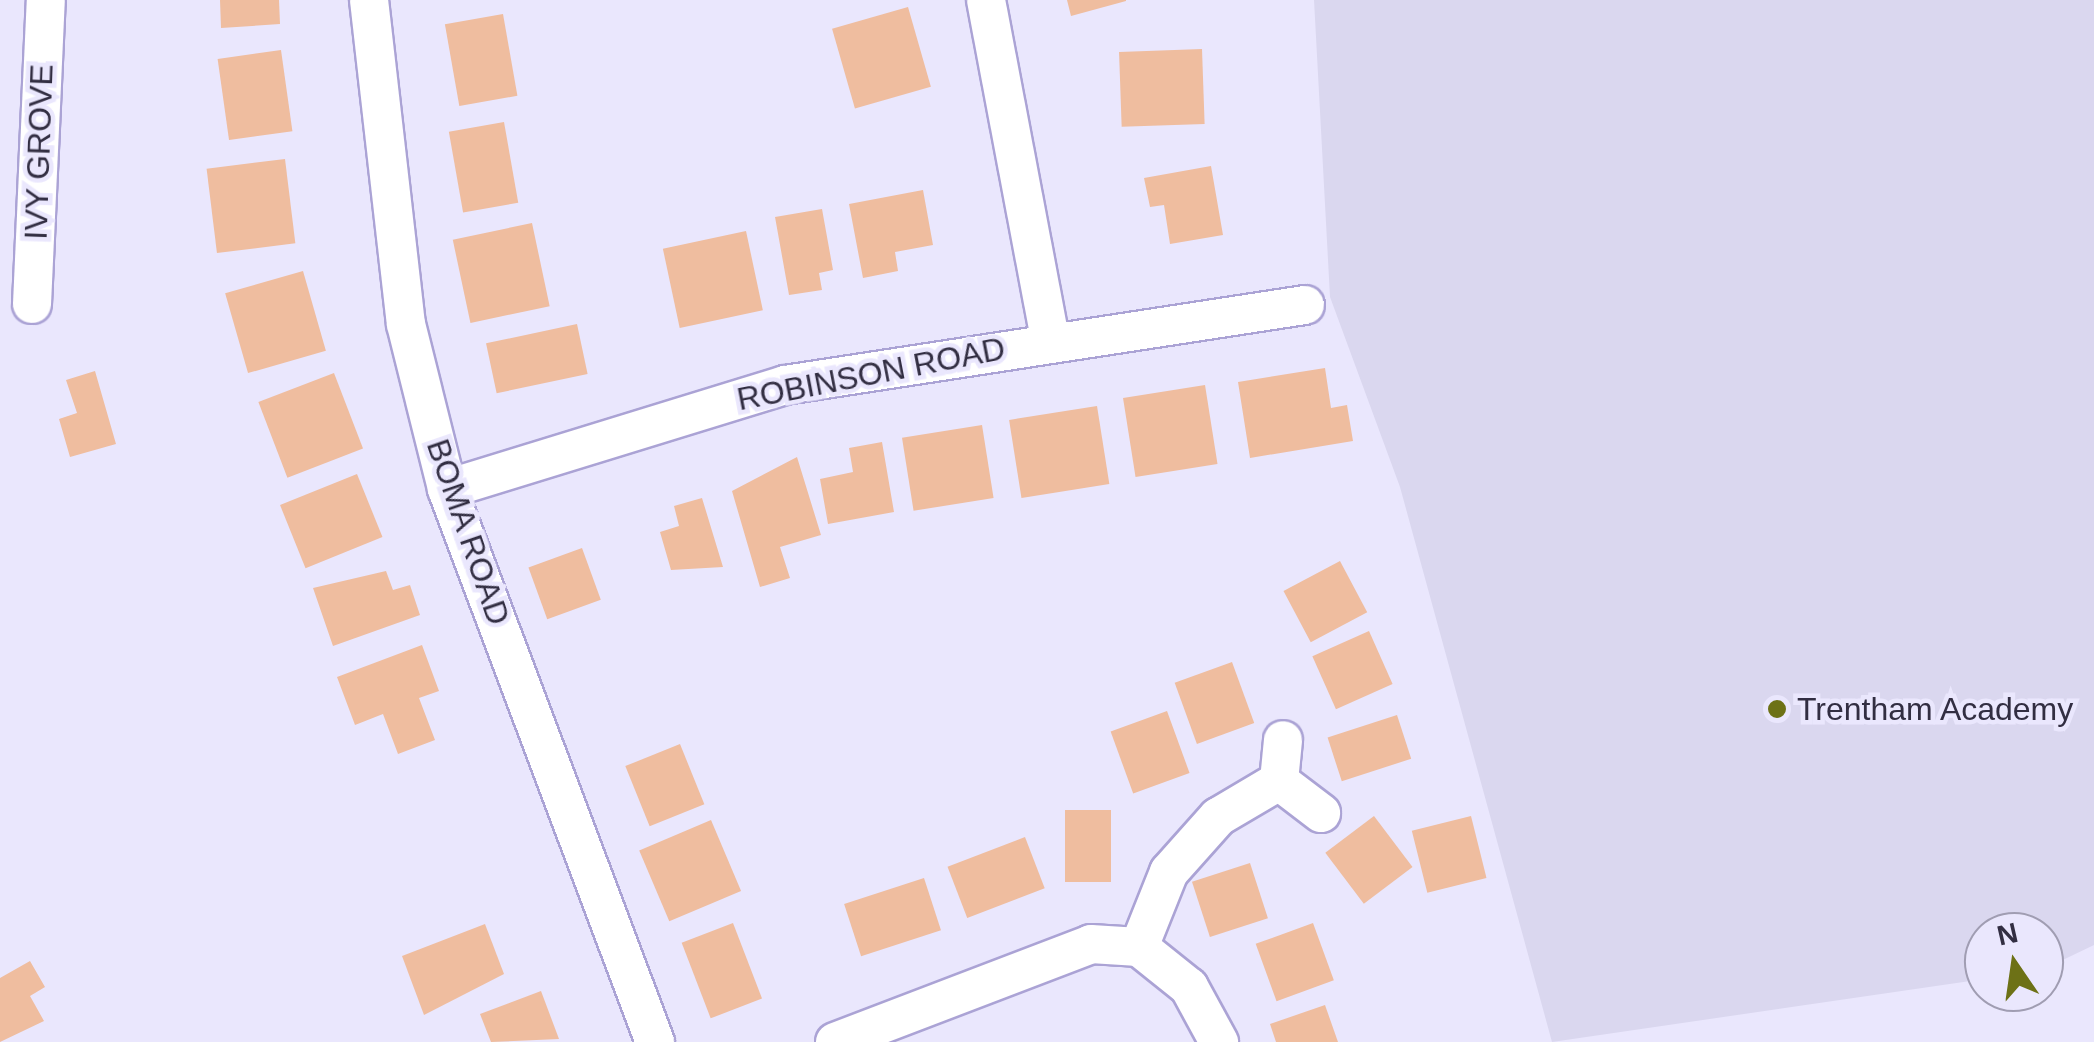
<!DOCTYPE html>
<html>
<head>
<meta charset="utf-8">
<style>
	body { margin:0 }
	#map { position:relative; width:2094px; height:1042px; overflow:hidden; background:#eae7fd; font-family:Helvetica,sans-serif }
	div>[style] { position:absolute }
	.built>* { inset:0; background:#dad7ef }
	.building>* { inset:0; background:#efbd9f; transform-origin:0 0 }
	.roads { filter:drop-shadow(2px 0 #aba3d5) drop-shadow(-2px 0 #aba3d5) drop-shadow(0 2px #aba3d5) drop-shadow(0 -2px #aba3d5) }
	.street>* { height:38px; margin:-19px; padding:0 19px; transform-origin:19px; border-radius:19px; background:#fff }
	.dots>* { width:28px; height:28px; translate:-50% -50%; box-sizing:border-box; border:5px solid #eae7fd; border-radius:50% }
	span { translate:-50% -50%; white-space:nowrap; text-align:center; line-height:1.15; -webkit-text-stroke:9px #eae7fd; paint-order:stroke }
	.street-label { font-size:32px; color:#322e42 }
	.poi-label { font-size:32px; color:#322e42 }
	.left { translate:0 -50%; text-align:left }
	.north { position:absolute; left:1964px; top:912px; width:100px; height:100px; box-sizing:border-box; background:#eae7fd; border:2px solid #a09db2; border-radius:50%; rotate:347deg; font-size:28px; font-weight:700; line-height:40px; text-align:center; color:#322e42 }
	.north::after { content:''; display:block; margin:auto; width:35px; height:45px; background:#6d7116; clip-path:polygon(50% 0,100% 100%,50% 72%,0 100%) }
</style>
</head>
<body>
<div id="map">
	<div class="built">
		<i style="clip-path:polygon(1314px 0,2094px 0,2094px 945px,2044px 969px,2044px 932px,1984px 932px,1984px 979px,1552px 1042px,1400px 487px,1330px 297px)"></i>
	</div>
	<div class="building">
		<i style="clip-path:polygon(220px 0,279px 0,280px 24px,221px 28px)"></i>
		<i style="clip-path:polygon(1067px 0,1126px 0,1126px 1px,1071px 16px)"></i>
		<i style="left:908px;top:7px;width:83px;height:79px;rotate:74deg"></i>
		<i style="left:503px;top:14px;width:83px;height:59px;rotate:80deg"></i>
		<i style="left:1202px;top:49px;width:75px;height:83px;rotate:88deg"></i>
		<i style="left:281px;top:50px;width:82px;height:64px;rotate:82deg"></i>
		<i style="left:504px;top:122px;width:82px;height:56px;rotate:80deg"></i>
		<i style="left:285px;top:159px;width:85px;height:79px;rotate:83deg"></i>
		<i style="clip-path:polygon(1211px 166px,1223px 235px,1170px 244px,1164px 205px,1150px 207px,1144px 178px)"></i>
		<i style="clip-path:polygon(923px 190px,933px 245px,895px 252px,898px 271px,863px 278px,849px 204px)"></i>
		<i style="clip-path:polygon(822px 209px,833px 270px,819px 273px,822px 290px,789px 295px,775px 217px)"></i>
		<i style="left:532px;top:223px;width:85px;height:81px;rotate:78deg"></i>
		<i style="left:746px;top:231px;width:81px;height:85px;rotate:78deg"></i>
		<i style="left:303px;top:271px;width:83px;height:81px;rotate:74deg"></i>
		<i style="left:577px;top:324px;width:51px;height:93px;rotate:78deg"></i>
		<i style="clip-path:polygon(1325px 368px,1331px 408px,1347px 405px,1353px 441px,1250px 458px,1238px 382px)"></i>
		<i style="clip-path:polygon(95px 371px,116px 444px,70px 457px,59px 419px,77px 413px,66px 380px)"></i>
		<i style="left:334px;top:373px;width:81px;height:81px;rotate:69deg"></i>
		<i style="left:1205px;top:385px;width:80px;height:83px;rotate:81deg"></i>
		<i style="left:1097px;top:406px;width:79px;height:89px;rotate:81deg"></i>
		<i style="left:982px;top:425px;width:74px;height:81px;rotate:81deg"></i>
		<i style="clip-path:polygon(882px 442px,894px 512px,828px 524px,820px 479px,853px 472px,849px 448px)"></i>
		<i style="clip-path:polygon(797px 457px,821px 535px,780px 547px,790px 578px,760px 587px,732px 491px)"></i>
		<i style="left:357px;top:474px;width:68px;height:83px;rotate:68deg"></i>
		<i style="clip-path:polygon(702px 498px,723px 567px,671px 570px,660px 532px,679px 526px,674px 506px)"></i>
		<i style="left:582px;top:548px;width:55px;height:57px;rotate:70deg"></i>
		<i style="left:1340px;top:561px;width:58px;height:64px;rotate:62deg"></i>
		<i style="clip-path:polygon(386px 571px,393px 590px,410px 585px,420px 615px,333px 646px,313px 588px)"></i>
		<i style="left:1369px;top:631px;width:58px;height:62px;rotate:66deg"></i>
		<i style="clip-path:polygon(422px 645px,439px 691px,419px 698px,435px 740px,398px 754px,383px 714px,355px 725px,337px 677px)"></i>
		<i style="left:1232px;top:662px;width:65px;height:61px;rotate:70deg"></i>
		<i style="left:1167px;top:711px;width:66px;height:60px;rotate:70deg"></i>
		<i style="left:1397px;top:715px;width:46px;height:73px;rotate:72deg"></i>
		<i style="left:680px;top:744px;width:65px;height:59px;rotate:68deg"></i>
		<i style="left:1065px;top:810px;width:46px;height:72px"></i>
		<i style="left:1374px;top:816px;width:64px;height:61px;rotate:53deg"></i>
		<i style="left:1471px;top:816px;width:64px;height:61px;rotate:76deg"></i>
		<i style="left:711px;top:820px;width:77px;height:78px;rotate:67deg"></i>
		<i style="left:1025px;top:837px;width:55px;height:83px;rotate:69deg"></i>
		<i style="left:1250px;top:863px;width:58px;height:61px;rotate:72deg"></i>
		<i style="left:924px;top:878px;width:55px;height:84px;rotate:72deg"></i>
		<i style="left:733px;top:923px;width:81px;height:55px;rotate:69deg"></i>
		<i style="left:1313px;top:923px;width:61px;height:61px;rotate:70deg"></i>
		<i style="clip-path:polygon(485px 924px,504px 974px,424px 1015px,402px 956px)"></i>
		<i style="clip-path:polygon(30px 961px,45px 987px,30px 996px,44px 1021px,0 1042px,0 978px)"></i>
		<i style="clip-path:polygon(541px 991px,559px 1039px,491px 1042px,480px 1014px)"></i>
		<i style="clip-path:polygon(1325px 1005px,1338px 1042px,1276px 1042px,1270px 1024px)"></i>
	</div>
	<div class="roads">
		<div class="street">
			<i style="left:369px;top:0;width:326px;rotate:83.5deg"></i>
			<i style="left:406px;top:324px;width:170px;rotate:76deg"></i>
			<i style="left:447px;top:489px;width:591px;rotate:69.39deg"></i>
			<i style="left:986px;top:0;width:346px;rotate:79.3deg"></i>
			<i style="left:32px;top:304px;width:304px;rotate:-87.4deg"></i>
			<i style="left:447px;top:489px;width:354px;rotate:-17.1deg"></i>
			<i style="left:785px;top:385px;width:526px;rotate:-8.75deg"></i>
			<i style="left:1279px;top:781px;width:41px;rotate:-84.4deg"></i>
			<i style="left:1139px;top:947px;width:81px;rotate:-68.2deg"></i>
			<i style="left:1169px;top:872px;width:74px;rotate:-48.3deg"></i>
			<i style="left:1218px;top:817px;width:71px;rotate:-30.5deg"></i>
			<i style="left:1279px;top:781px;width:53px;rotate:37.3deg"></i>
			<i style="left:835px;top:1042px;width:274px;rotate:-20.9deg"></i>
			<i style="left:1091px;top:944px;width:48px;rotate:3.6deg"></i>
			<i style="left:1139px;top:947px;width:64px;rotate:38.7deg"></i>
			<i style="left:1189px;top:987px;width:63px;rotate:61.4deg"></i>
		</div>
	</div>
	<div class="dots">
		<i style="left:1777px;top:709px;background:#6d7116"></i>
	</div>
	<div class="street-label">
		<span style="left:39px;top:152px;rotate:-88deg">IVY GROVE</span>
		<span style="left:871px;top:374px;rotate:-11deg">ROBINSON ROAD</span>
		<span style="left:468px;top:532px;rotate:71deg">BOMA ROAD</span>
	</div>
	<div class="poi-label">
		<span class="left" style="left:1797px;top:709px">Trentham Academy</span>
	</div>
	<div class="north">N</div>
</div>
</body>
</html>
